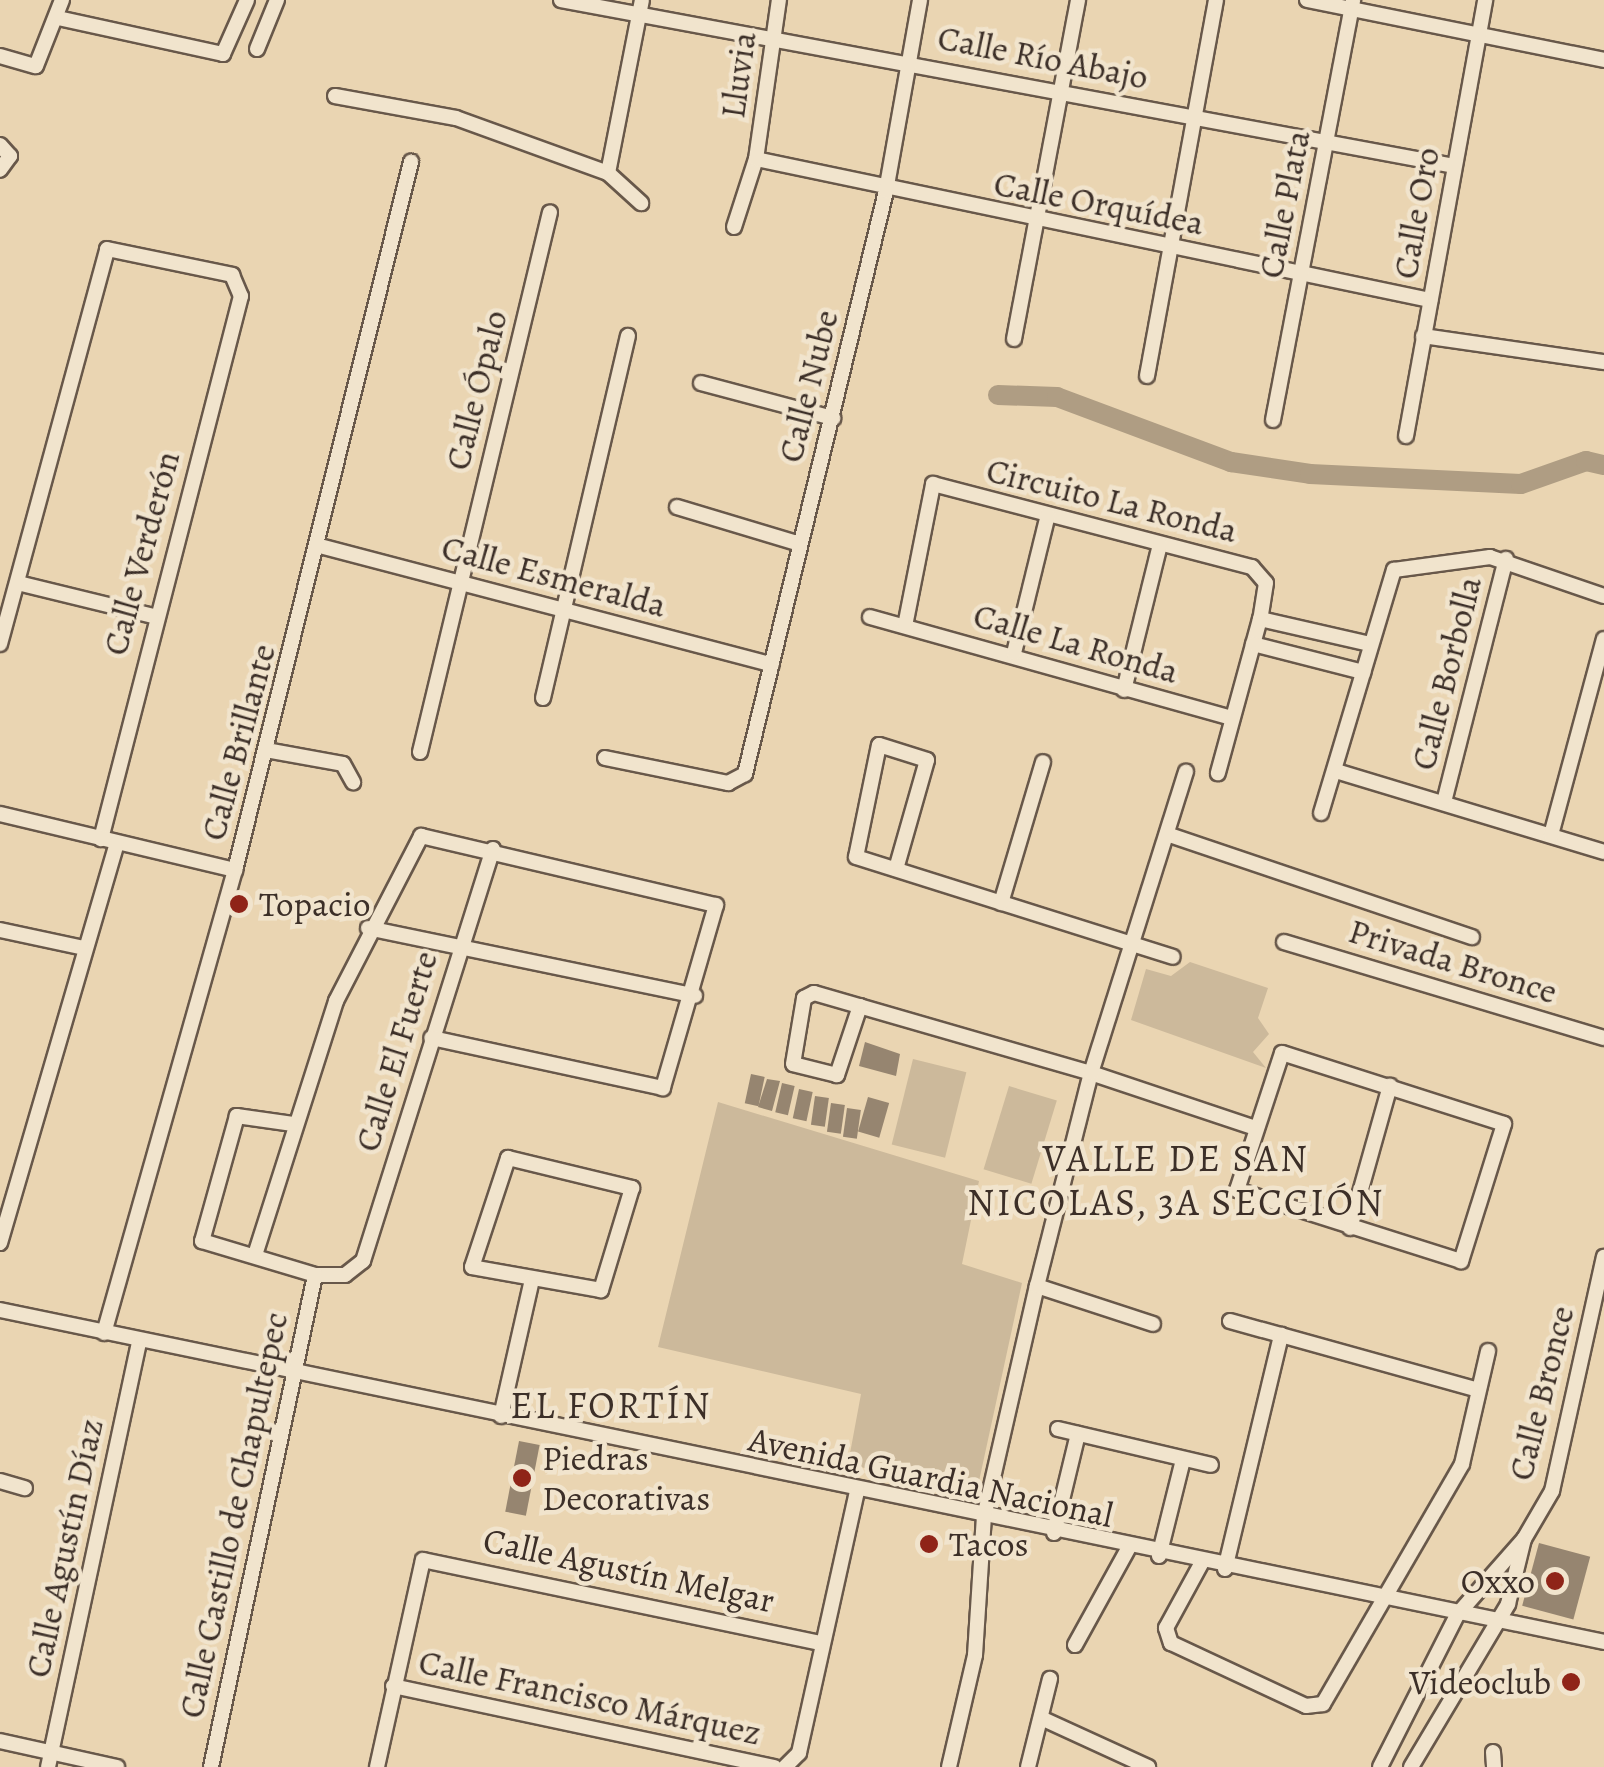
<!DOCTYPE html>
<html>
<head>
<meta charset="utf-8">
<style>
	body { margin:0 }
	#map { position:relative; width:1604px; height:1767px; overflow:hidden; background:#ead5b2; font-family:Alegreya,serif }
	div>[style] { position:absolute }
	.green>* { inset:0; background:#ccb99b; transform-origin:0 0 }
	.canal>* { height:20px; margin:-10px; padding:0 10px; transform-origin:10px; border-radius:10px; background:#af9d83 }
	.building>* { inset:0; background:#968570; transform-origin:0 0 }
	.roads { filter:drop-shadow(2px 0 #68584a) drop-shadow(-2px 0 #68584a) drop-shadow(0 2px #68584a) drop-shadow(0 -2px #68584a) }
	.minor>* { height:14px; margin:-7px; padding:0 7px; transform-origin:7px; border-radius:7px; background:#f1e4cd }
	.dots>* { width:28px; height:28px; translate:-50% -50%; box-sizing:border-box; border:5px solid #f1e4cd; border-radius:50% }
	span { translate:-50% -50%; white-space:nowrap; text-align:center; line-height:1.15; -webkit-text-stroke:9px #f1e4cd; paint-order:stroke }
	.street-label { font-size:35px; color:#3c2f28 }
	.poi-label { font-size:35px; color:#3c2f28 }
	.left { translate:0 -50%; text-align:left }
	.right { translate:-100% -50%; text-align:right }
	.neighbourhood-label { font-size:38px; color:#3c2f28; letter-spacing:2.5px }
</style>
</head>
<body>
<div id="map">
	<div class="green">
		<i style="clip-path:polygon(1190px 962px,1268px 988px,1258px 1018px,1269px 1034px,1253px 1052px,1266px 1068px,1131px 1020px,1146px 969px,1171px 976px)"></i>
		<i style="left:913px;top:1059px;width:55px;height:88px;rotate:14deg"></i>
		<i style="left:1009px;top:1086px;width:50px;height:87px;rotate:17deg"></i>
		<i style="clip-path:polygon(718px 1102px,979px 1181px,962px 1264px,1022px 1283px,976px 1495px,848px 1464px,861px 1394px,658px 1347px)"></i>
	</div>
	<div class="canal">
		<i style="left:998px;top:395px;width:59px;rotate:1.9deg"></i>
		<i style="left:1057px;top:397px;width:186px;rotate:20.5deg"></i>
		<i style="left:1231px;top:462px;width:80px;rotate:8.6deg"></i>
		<i style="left:1310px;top:474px;width:211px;rotate:2.7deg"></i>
		<i style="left:1521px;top:484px;width:69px;rotate:-19.5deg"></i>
		<i style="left:1586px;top:461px;width:18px;rotate:13deg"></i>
	</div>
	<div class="building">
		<i style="clip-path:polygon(865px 1042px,900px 1054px,896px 1076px,859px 1066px)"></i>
		<i style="left:751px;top:1074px;width:14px;height:30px;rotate:12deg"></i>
		<i style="clip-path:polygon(767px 1079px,780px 1081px,772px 1111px,758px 1107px)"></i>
		<i style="left:782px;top:1083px;width:13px;height:30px;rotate:13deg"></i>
		<i style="left:799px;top:1089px;width:14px;height:30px;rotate:12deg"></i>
		<i style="left:815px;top:1096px;width:14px;height:29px;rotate:8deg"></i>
		<i style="left:868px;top:1097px;width:22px;height:36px;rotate:16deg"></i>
		<i style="left:831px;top:1103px;width:14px;height:29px;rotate:8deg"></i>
		<i style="left:847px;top:1108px;width:14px;height:29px;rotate:8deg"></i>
		<i style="left:519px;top:1441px;width:21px;height:72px;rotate:11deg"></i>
		<i style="left:1539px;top:1543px;width:53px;height:65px;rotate:15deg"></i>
	</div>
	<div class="roads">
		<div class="minor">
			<i style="left:561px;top:0;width:908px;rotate:10.53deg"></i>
			<i style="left:1307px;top:0;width:303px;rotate:11.4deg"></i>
			<i style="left:58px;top:18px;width:169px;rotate:12.3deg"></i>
			<i style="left:223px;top:54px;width:59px;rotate:-66deg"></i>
			<i style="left:257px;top:49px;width:53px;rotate:-67.8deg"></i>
			<i style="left:0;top:56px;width:37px;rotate:16deg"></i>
			<i style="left:36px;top:66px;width:71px;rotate:-68.5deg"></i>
			<i style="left:335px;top:96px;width:123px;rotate:10.3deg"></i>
			<i style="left:456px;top:118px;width:162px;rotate:19.9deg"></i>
			<i style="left:608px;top:173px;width:45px;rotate:42.3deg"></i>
			<i style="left:0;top:145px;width:15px;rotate:48deg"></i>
			<i style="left:10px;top:156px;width:17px;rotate:126deg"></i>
			<i style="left:756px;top:159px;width:689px;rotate:11.82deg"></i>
			<i style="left:608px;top:173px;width:176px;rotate:-78.9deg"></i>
			<i style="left:734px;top:227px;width:71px;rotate:-72.1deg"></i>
			<i style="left:756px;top:159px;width:161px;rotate:-81.8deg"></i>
			<i style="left:1423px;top:336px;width:183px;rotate:8.2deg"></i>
			<i style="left:1014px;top:339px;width:345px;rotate:-79.3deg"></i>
			<i style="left:1147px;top:376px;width:382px;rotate:-79.6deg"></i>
			<i style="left:701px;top:383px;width:137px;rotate:14.9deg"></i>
			<i style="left:1273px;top:420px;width:428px;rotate:-79.2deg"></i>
			<i style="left:1406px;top:436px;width:443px;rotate:-79.7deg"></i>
			<i style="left:677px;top:507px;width:125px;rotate:16.7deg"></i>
			<i style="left:320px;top:546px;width:467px;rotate:14.7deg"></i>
			<i style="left:18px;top:583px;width:139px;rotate:13.7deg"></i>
			<i style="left:870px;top:617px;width:375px;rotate:15.6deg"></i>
			<i style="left:1260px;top:619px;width:113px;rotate:12.8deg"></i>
			<i style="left:905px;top:626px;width:145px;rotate:-78.8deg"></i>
			<i style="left:933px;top:484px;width:330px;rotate:14.6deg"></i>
			<i style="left:1252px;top:567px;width:21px;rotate:49deg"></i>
			<i style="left:1266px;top:583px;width:36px;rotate:99deg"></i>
			<i style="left:1260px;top:619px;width:160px;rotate:105.3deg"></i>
			<i style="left:0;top:644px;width:409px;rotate:-74.8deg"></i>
			<i style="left:107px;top:249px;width:128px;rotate:11.7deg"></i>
			<i style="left:232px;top:275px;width:23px;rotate:67deg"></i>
			<i style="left:241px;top:296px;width:561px;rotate:104.46deg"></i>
			<i style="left:1253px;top:644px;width:114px;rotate:14.3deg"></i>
			<i style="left:1014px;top:653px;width:142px;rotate:-76.2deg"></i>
			<i style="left:1124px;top:690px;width:150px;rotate:-76.1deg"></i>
			<i style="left:543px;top:698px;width:372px;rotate:-76.8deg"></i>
			<i style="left:266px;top:750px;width:78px;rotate:10.3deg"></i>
			<i style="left:343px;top:764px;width:21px;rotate:61deg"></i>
			<i style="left:420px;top:752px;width:555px;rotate:-76.46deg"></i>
			<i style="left:605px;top:758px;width:126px;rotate:11.5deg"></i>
			<i style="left:728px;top:783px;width:19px;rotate:-28deg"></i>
			<i style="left:745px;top:774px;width:600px;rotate:-76.4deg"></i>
			<i style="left:886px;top:191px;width:194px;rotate:-79.9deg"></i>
			<i style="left:1336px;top:771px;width:280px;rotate:16.8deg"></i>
			<i style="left:1444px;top:802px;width:251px;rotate:-75.7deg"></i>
			<i style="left:1321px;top:813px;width:254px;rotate:-73.3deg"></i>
			<i style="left:1394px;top:570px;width:97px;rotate:-7.7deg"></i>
			<i style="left:1490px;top:557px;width:120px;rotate:18.9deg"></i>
			<i style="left:0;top:814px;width:242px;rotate:13.4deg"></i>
			<i style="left:1167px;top:834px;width:322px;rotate:18.7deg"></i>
			<i style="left:1551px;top:835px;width:203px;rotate:-74.9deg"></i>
			<i style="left:896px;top:869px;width:113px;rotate:-74.1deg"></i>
			<i style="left:927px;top:760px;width:50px;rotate:-162.6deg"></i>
			<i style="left:879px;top:745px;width:114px;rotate:101.6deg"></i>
			<i style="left:856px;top:857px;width:332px;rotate:17.5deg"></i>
			<i style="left:1001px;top:903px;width:147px;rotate:-73.4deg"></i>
			<i style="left:368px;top:928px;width:334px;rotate:11.7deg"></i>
			<i style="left:0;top:930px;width:86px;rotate:12.1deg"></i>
			<i style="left:1284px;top:942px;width:334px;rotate:16.7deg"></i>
			<i style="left:860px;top:1006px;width:73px;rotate:108.4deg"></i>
			<i style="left:837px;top:1075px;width:45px;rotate:-166deg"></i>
			<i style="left:793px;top:1064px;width:67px;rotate:-80.5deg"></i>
			<i style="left:804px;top:998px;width:11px;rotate:-27deg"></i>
			<i style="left:814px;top:993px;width:288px;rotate:16.1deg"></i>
			<i style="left:1091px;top:1073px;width:173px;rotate:18.5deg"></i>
			<i style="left:1282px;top:1053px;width:233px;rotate:17.7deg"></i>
			<i style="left:1504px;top:1124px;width:144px;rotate:107.4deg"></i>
			<i style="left:1461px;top:1261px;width:235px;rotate:-162.4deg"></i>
			<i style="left:1237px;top:1190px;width:144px;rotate:-71.8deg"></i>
			<i style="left:293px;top:1124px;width:57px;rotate:-171.9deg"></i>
			<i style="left:237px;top:1116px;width:130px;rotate:105.6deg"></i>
			<i style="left:202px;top:1241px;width:118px;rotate:16.7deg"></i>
			<i style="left:315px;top:1275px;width:30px"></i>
			<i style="left:345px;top:1275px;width:23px;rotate:-38deg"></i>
			<i style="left:363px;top:1261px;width:432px;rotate:-72.5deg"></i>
			<i style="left:508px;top:1158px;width:128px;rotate:13.6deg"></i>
			<i style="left:632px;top:1188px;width:107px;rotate:106.9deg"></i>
			<i style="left:601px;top:1290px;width:131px;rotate:-169.9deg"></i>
			<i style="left:472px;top:1267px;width:115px;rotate:-71.7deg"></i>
			<i style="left:1350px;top:1228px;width:148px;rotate:-74.3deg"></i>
			<i style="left:0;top:1243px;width:417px;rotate:-73.7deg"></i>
			<i style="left:255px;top:1255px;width:267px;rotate:-72.3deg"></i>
			<i style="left:336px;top:1001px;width:186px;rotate:-62.7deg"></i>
			<i style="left:421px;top:836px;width:303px;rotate:13.2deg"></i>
			<i style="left:716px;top:905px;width:191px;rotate:106.2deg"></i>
			<i style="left:663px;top:1088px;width:237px;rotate:-167.8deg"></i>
			<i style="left:1037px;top:1286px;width:122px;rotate:18.1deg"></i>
			<i style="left:0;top:1310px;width:1638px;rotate:11.69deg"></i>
			<i style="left:1230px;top:1321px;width:257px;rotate:15.5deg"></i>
			<i style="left:104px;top:1333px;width:481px;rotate:-74.2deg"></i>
			<i style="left:235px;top:870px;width:730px;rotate:-76.04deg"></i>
			<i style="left:501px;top:1416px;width:139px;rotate:-77.2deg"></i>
			<i style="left:1058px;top:1429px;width:157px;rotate:13.2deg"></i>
			<i style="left:0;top:1481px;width:26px;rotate:16deg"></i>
			<i style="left:1054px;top:1533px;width:102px;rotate:-76.4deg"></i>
			<i style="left:1159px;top:1556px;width:99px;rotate:-76deg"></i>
			<i style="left:1201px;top:1564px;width:73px;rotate:118.7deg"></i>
			<i style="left:1166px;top:1628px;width:16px;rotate:72deg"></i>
			<i style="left:1171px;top:1643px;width:149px;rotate:25deg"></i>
			<i style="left:1306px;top:1706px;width:17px;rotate:-7deg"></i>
			<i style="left:1323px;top:1704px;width:277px;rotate:-59.9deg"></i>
			<i style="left:1462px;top:1464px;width:116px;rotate:-77deg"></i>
			<i style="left:1225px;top:1569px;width:241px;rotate:-76.5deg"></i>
			<i style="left:1075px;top:1645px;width:110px;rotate:-61.1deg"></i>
			<i style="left:393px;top:1686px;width:390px;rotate:12deg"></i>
			<i style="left:1041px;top:1718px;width:118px;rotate:24.6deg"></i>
			<i style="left:0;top:1741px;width:120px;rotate:12.5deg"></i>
			<i style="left:1493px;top:1752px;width:15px;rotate:86deg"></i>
			<i style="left:48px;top:1767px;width:436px;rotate:-77.9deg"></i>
			<i style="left:211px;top:1767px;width:503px;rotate:-78.06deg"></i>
			<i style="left:377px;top:1767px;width:212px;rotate:-77.5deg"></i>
			<i style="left:423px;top:1560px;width:408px;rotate:11.8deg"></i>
			<i style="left:785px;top:1767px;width:20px;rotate:-45deg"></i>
			<i style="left:799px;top:1753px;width:268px;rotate:-77.5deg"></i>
			<i style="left:949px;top:1767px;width:115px;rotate:-76.9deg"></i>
			<i style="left:975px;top:1655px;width:138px;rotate:-86.3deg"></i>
			<i style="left:984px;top:1517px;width:237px;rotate:-77.1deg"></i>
			<i style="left:1037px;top:1286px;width:220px;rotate:-75.8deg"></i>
			<i style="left:1091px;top:1073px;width:316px;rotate:-72.5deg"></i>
			<i style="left:1028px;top:1767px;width:91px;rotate:-76deg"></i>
			<i style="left:1380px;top:1767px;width:170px;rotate:-63.1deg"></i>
			<i style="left:1457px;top:1615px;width:101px;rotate:-48.6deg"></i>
			<i style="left:1524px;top:1539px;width:56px;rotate:-59.7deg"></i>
			<i style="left:1552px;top:1491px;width:240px;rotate:-77.5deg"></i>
			<i style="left:1411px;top:1767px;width:190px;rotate:-59.2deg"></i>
			<i style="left:1508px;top:1604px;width:67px;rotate:-76.2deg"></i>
		</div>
	</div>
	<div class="dots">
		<i style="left:239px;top:904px;background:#8f2418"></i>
		<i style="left:522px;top:1478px;background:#8f2418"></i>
		<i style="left:929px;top:1544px;background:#8f2418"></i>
		<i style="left:1555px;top:1581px;background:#8f2418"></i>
		<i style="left:1571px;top:1682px;background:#8f2418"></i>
	</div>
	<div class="street-label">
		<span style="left:1043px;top:57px;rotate:11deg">Calle Río Abajo</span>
		<span style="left:738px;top:75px;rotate:-82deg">Lluvia</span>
		<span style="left:1099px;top:203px;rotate:11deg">Calle Orquídea</span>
		<span style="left:1284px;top:204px;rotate:-79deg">Calle Plata</span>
		<span style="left:1416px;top:213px;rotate:-80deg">Calle Oro</span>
		<span style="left:808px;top:386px;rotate:-76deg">Calle Nube</span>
		<span style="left:476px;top:390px;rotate:-76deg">Calle Ópalo</span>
		<span style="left:1112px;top:500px;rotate:14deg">Circuito La Ronda</span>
		<span style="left:141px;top:553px;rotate:-75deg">Calle Verderón</span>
		<span style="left:554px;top:576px;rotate:15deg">Calle Esmeralda</span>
		<span style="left:1076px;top:643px;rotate:16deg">Calle La Ronda</span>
		<span style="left:1446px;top:673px;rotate:-76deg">Calle Borbolla</span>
		<span style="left:238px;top:742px;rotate:-75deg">Calle Brillante</span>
		<span style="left:1453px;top:961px;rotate:17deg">Privada Bronce</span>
		<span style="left:396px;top:1051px;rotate:-73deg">Calle El Fuerte</span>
		<span style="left:1541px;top:1393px;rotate:-76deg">Calle Bronce</span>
		<span style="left:931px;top:1477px;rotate:12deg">Avenida Guardia Nacional</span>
		<span style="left:233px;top:1515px;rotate:-78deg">Calle Castillo de Chapultepec</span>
		<span style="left:64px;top:1548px;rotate:-78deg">Calle Agustín Díaz</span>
		<span style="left:629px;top:1570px;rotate:12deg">Calle Agustín Melgar</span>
		<span style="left:590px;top:1697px;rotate:12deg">Calle Francisco Márquez</span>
	</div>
	<div class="poi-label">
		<span class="left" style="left:259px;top:904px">Topacio</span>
		<span class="left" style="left:542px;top:1478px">Piedras<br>Decorativas</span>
		<span class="left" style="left:949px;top:1544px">Tacos</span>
		<span class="right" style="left:1535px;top:1581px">Oxxo</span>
		<span class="right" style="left:1551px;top:1682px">Videoclub</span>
	</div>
	<div class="neighbourhood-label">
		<span style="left:1176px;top:1181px">VALLE DE SAN<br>NICOLAS, 3A SECCIÓN</span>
		<span style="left:611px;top:1406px">EL FORTÍN</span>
	</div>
</div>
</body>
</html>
